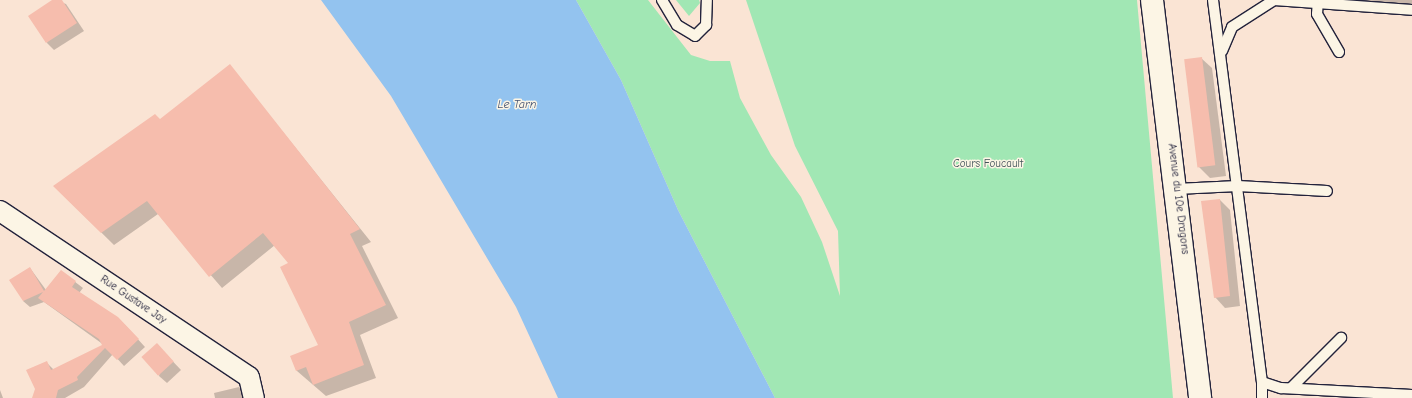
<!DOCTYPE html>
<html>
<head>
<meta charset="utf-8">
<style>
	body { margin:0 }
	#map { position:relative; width:1412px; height:398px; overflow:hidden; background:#fae4d4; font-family:"Comic Neue",sans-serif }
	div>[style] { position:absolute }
	.green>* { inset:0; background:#a1e7b4 }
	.water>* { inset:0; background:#93c3ef }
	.shadow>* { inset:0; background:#0003 }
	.building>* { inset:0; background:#f6bdad; transform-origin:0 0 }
	.roads { filter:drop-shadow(1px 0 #22223b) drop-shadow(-1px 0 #22223b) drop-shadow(0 1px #22223b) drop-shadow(0 -1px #22223b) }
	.service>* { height:10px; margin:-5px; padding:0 5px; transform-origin:5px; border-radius:5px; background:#fcf5e5 }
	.minor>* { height:20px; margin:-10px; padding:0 10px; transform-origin:10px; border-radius:10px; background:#fcf5e5 }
	.primary>* { height:22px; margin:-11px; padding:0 11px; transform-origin:11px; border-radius:11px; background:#fcf5e5 }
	span { translate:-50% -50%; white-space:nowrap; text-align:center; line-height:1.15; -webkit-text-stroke:3px #fcf5e5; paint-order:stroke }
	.park-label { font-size:11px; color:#425359 }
	.street-label { font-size:11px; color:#22223b }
	.water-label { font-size:12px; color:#445271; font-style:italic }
</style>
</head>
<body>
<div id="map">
	<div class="green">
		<i style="clip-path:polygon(576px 0,648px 0,691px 55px,710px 61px,730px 61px,740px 98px,771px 155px,801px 197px,822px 242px,840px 296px,838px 231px,795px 146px,746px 0,1137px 0,1173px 398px,775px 398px,678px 210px,621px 80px)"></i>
		<i style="clip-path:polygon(676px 0,699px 0,700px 3px,689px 16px)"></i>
	</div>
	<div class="water">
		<i style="clip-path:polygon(321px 0,576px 0,621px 80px,678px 210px,775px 398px,558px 398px,516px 307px,391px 96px)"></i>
	</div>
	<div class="shadow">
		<i style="clip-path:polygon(54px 0,66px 4px,84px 31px,54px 50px,47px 43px)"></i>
		<i style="clip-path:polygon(1353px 0,1412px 0,1412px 5px,1354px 1px)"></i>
		<i style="clip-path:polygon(1201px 58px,1212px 68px,1226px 176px,1210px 178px,1199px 167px)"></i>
		<i style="clip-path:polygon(230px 66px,371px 242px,362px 246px,398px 318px,360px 335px,376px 378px,326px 396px,297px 371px,292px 357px,320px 346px,290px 263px,275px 245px,222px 288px,158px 214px,114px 245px,54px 186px,160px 121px)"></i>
		<i style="clip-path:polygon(1220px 200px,1230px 210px,1240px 306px,1225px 308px,1215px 297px)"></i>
		<i style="clip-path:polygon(30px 268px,46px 290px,61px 271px,83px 288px,79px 293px,125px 325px,145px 347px,124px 366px,113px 354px,84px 387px,65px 398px,33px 398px,46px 362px,54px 370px,104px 345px,44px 302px,30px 307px,23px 301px)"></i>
		<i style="clip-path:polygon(164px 352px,181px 370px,167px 383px,159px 376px)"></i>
		<i style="clip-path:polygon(239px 387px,247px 398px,215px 398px,214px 393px)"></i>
		<i style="clip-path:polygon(0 390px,3px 398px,0 398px)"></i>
	</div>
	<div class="building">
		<i style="clip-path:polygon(52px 0,62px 0,77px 23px,46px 43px,28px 16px)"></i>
		<i style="left:1202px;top:57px;width:109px;height:18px;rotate:83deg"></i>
		<i style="clip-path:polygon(230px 64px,360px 229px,350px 234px,386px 305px,349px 322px,364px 365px,313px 385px,306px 367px,296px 371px,290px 356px,318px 345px,280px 267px,288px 263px,263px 233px,209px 277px,147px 201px,101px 233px,53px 186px,155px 114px,160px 119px)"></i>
		<i style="clip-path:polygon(1220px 199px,1230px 296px,1214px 298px,1201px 201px)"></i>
		<i style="clip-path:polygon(30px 267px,44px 291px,61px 270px,76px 281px,72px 287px,118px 317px,139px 339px,117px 360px,105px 348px,77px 377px,78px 380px,58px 390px,56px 398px,32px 398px,35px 389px,26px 370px,47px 361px,51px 370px,102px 345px,99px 339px,38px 298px,43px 292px,23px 301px,9px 280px)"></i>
		<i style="left:157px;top:343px;width:25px;height:21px;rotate:48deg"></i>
	</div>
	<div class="roads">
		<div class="service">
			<i style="left:662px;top:0;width:29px;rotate:59deg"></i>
			<i style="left:677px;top:25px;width:21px;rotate:31deg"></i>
			<i style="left:695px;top:36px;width:16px;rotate:-45deg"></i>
			<i style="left:706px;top:25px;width:25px;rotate:-88deg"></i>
			<i style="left:1213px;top:0;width:385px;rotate:82.7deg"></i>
			<i style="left:1262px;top:382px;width:20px;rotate:18deg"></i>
			<i style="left:1281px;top:388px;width:131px;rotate:3.1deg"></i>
			<i style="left:1318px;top:0;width:14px;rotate:94deg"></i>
			<i style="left:1317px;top:14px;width:44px;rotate:59.9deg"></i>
			<i style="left:1222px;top:51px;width:26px;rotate:-67deg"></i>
			<i style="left:1232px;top:27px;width:50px;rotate:-32.7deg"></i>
			<i style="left:1274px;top:0;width:138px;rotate:4.1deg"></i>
			<i style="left:1176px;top:189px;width:62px;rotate:-2.8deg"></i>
			<i style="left:1238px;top:186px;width:89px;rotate:3.2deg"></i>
			<i style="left:1262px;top:382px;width:16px;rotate:90deg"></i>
			<i style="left:1291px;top:388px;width:71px;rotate:-45deg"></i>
		</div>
		<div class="minor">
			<i style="left:0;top:211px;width:299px;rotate:33.7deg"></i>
			<i style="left:249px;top:377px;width:22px;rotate:77deg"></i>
		</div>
		<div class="primary">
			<i style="left:1152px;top:0;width:401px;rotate:83.1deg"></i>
		</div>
	</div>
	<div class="park-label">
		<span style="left:988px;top:164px">Cours Foucault</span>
	</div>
	<div class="street-label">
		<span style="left:1178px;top:199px;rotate:83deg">Avenue du 10e Dragons</span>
		<span style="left:133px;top:300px;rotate:34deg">Rue Gustave Jay</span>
	</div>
	<div class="water-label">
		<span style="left:517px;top:105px">Le Tarn</span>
	</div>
</div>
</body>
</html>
